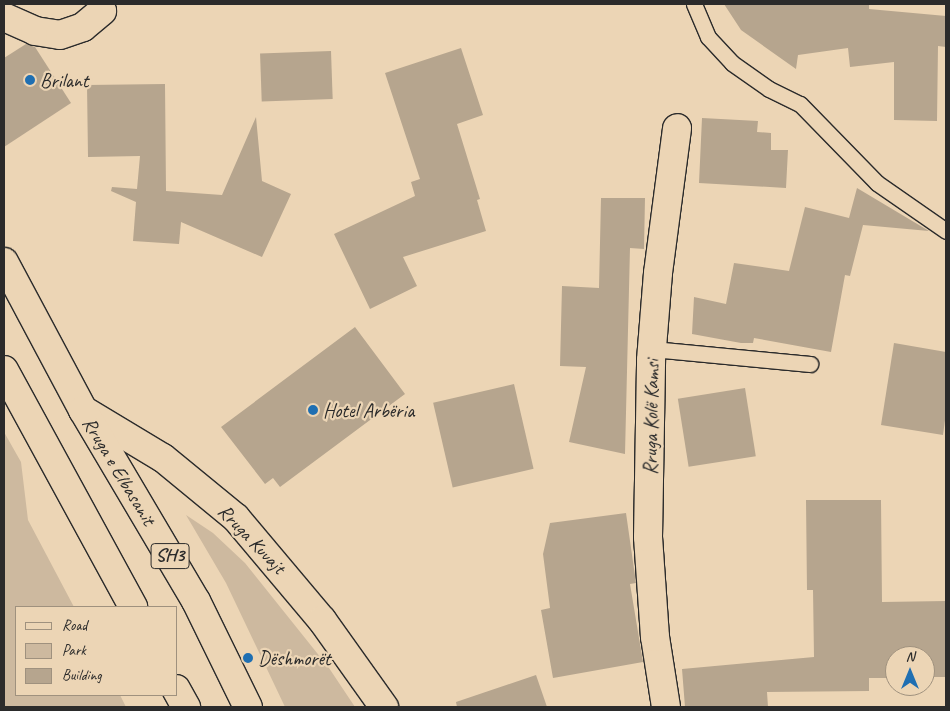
<!DOCTYPE html>
<html>
<head>
<meta charset="utf-8">
<style>
	body { margin:0 }
	#map { position:relative; width:950px; height:711px; overflow:hidden; background:#ecd5b5; font-family:Caveat,sans-serif }
	div>[style] { position:absolute }
	.green>* { inset:0; background:#cdb99f }
	.building>* { inset:0; background:#b6a58e; transform-origin:0 0 }
	.roads { filter:drop-shadow(1px 0 #2b2b2b) drop-shadow(-1px 0 #2b2b2b) drop-shadow(0 1px #2b2b2b) drop-shadow(0 -1px #2b2b2b) }
	.lane>* { height:15px; margin:-7.5px; padding:0 7.5px; transform-origin:7.5px; border-radius:7.5px; background:#ecd5b5 }
	.street>* { height:28px; margin:-14px; padding:0 14px; transform-origin:14px; border-radius:14px; background:#ecd5b5 }
	.primary>* { height:28px; margin:-14px; padding:0 14px; transform-origin:14px; border-radius:14px; background:#ecd5b5 }
	.dots>* { width:14px; height:14px; translate:-50% -50%; box-sizing:border-box; border:2px solid #ecd5b5; border-radius:50% }
	span { translate:-50% -50%; white-space:nowrap; text-align:center; line-height:1.15; -webkit-text-stroke:4.5px #ecd5b5; paint-order:stroke }
	.shield-label span { padding:1px 4px; background:#ecd5b5; border:1px solid; border-radius:4px; -webkit-text-stroke-width:0 }
	.shield-label { font-size:19px; color:#2b2b2b; font-weight:700 }
	.poi-label { font-size:20px; color:#2b2b2b }
	.left { translate:0 -50%; text-align:left }
	.street-label { font-size:20px; color:#2b2b2b }
	.frame { position:absolute; inset:0; border:5px solid #2b2b2b; pointer-events:none }
	.legend { position:absolute; left:15px; top:606px; width:162px; height:90px; box-sizing:border-box; background:#ecd5b5; border:1px solid #9f917e; margin:0; padding:6px 9px; list-style:none; font-size:15px; color:#2b2b2b }
	.legend li { display:flex; align-items:center; gap:10px; height:25px }
	.legend b { width:25px; border:1px solid #9f917e }
	.north { position:absolute; left:885px; top:646px; width:50px; height:50px; box-sizing:border-box; background:#ecd5b5; border:1px solid #9f917e; border-radius:50%; rotate:0deg; font-size:14px; font-weight:700; line-height:20px; text-align:center; color:#2b2b2b }
	.north::after { content:''; display:block; margin:auto; width:18px; height:22px; background:#1f6fb2; clip-path:polygon(50% 0,100% 100%,50% 72%,0 100%) }
</style>
</head>
<body>
<div id="map">
	<div class="green">
		<i style="clip-path:polygon(4px 432px,21px 462px,28px 520px,74px 607px,16px 607px,16px 695px,120px 695px,126px 707px,4px 707px)"></i>
		<i style="clip-path:polygon(186px 515px,213px 533px,245px 563px,329px 668px,355px 707px,285px 707px,226px 583px)"></i>
	</div>
	<div class="building">
		<i style="clip-path:polygon(724px 4px,869px 4px,869px 9px,946px 16px,946px 47px,938px 46px,937px 121px,894px 120px,894px 62px,850px 67px,848px 48px,798px 55px,796px 69px,741px 30px)"></i>
		<i style="clip-path:polygon(26px 44px,35px 47px,71px 103px,4px 147px,4px 58px)"></i>
		<i style="clip-path:polygon(461px 48px,483px 115px,457px 124px,480px 199px,477px 200px,486px 231px,403px 257px,417px 286px,370px 309px,334px 234px,415px 196px,411px 182px,420px 179px,385px 73px)"></i>
		<i style="left:331px;top:51px;width:48px;height:71px;rotate:88deg"></i>
		<i style="clip-path:polygon(165px 84px,166px 191px,222px 195px,256px 117px,262px 181px,291px 194px,262px 257px,181px 222px,179px 244px,133px 241px,136px 202px,111px 191px,112px 187px,137px 189px,140px 156px,88px 157px,87px 85px)"></i>
		<i style="clip-path:polygon(702px 118px,758px 121px,757px 132px,771px 133px,771px 150px,788px 150px,786px 188px,699px 183px)"></i>
		<i style="clip-path:polygon(857px 188px,929px 231px,863px 225px,850px 276px,845px 275px,831px 352px,754px 338px,753px 343px,741px 343px,692px 334px,694px 297px,726px 304px,734px 263px,789px 271px,805px 207px,849px 218px)"></i>
		<i style="clip-path:polygon(601px 198px,645px 198px,644px 249px,630px 248px,625px 454px,569px 442px,586px 367px,560px 366px,562px 286px,599px 288px)"></i>
		<i style="clip-path:polygon(355px 327px,405px 394px,280px 487px,273px 478px,265px 484px,221px 427px)"></i>
		<i style="clip-path:polygon(894px 343px,946px 352px,946px 413px,943px 435px,881px 425px)"></i>
		<i style="left:514px;top:384px;width:87px;height:83px;rotate:77deg"></i>
		<i style="left:745px;top:388px;width:69px;height:68px;rotate:81deg"></i>
		<i style="clip-path:polygon(806px 500px,881px 500px,882px 602px,946px 601px,946px 677px,925px 677px,925px 656px,895px 656px,895px 678px,869px 678px,869px 691px,767px 692px,768px 707px,685px 707px,682px 669px,814px 657px,813px 590px,807px 590px)"></i>
		<i style="clip-path:polygon(626px 513px,636px 583px,630px 584px,643px 662px,553px 678px,541px 610px,550px 608px,543px 554px,550px 523px)"></i>
		<i style="clip-path:polygon(536px 675px,547px 707px,457px 707px,456px 702px)"></i>
	</div>
	<div class="roads">
		<div class="lane">
			<i style="left:694px;top:4px;width:36px;rotate:67deg"></i>
			<i style="left:708px;top:37px;width:35px;rotate:47deg"></i>
			<i style="left:732px;top:63px;width:45px;rotate:35.1deg"></i>
			<i style="left:769px;top:89px;width:34px;rotate:26deg"></i>
			<i style="left:800px;top:104px;width:110px;rotate:45.7deg"></i>
			<i style="left:877px;top:183px;width:84px;rotate:34.8deg"></i>
			<i style="left:652px;top:349px;width:159px;rotate:5.4deg"></i>
		</div>
		<div class="street">
			<i style="left:4px;top:17px;width:34px;rotate:24deg"></i>
			<i style="left:35px;top:31px;width:25px;rotate:9deg"></i>
			<i style="left:60px;top:35px;width:24px;rotate:-19deg"></i>
			<i style="left:83px;top:27px;width:25px;rotate:-40deg"></i>
			<i style="left:83px;top:410px;width:93px;rotate:31deg"></i>
			<i style="left:163px;top:458px;width:94px;rotate:39.4deg"></i>
			<i style="left:236px;top:518px;width:133px;rotate:49.9deg"></i>
			<i style="left:322px;top:620px;width:107px;rotate:54.5deg"></i>
			<i style="left:666px;top:707px;width:71px;rotate:-98.9deg"></i>
			<i style="left:655px;top:637px;width:100px;rotate:-94deg"></i>
			<i style="left:648px;top:537px;width:177px;rotate:-89deg"></i>
			<i style="left:651px;top:360px;width:87px;rotate:-85.4deg"></i>
			<i style="left:658px;top:273px;width:146px;rotate:-82.5deg"></i>
		</div>
		<div class="primary">
			<i style="left:4px;top:262px;width:168px;rotate:61.9deg"></i>
			<i style="left:83px;top:410px;width:222px;rotate:59.4deg"></i>
			<i style="left:196px;top:601px;width:118px;rotate:63.9deg"></i>
			<i style="left:4px;top:370px;width:270px;rotate:61.4deg"></i>
			<i style="left:176px;top:689px;width:21px;rotate:61deg"></i>
		</div>
	</div>
	<div class="dots">
		<i style="left:30px;top:80px;background:#1f6fb2"></i>
		<i style="left:313px;top:410px;background:#1f6fb2"></i>
		<i style="left:248px;top:658px;background:#1f6fb2"></i>
	</div>
	<div class="shield-label">
		<span style="left:170px;top:556px">SH3</span>
	</div>
	<div class="poi-label">
		<span class="left" style="left:40px;top:80px">Brilant</span>
		<span class="left" style="left:323px;top:410px">Hotel Arbëria</span>
		<span class="left" style="left:258px;top:658px">Dëshmorët</span>
	</div>
	<div class="street-label">
		<span style="left:651px;top:417px;rotate:-89deg">Rruga Kolë Kamsi</span>
		<span style="left:119px;top:471px;rotate:59deg">Rruga e Elbasanit</span>
		<span style="left:252px;top:539px;rotate:46deg">Rruga Kuvajt</span>
	</div>
	<div class="frame"></div>
	<ul class="legend">
	<li><b style="height:6px;background:#ecd5b5"></b>Road</li>
	<li><b style="height:14px;background:#cdb99f"></b>Park</li>
	<li><b style="height:14px;background:#b6a58e"></b>Building</li>
	</ul>
	<div class="north">N</div>
</div>
</body>
</html>
